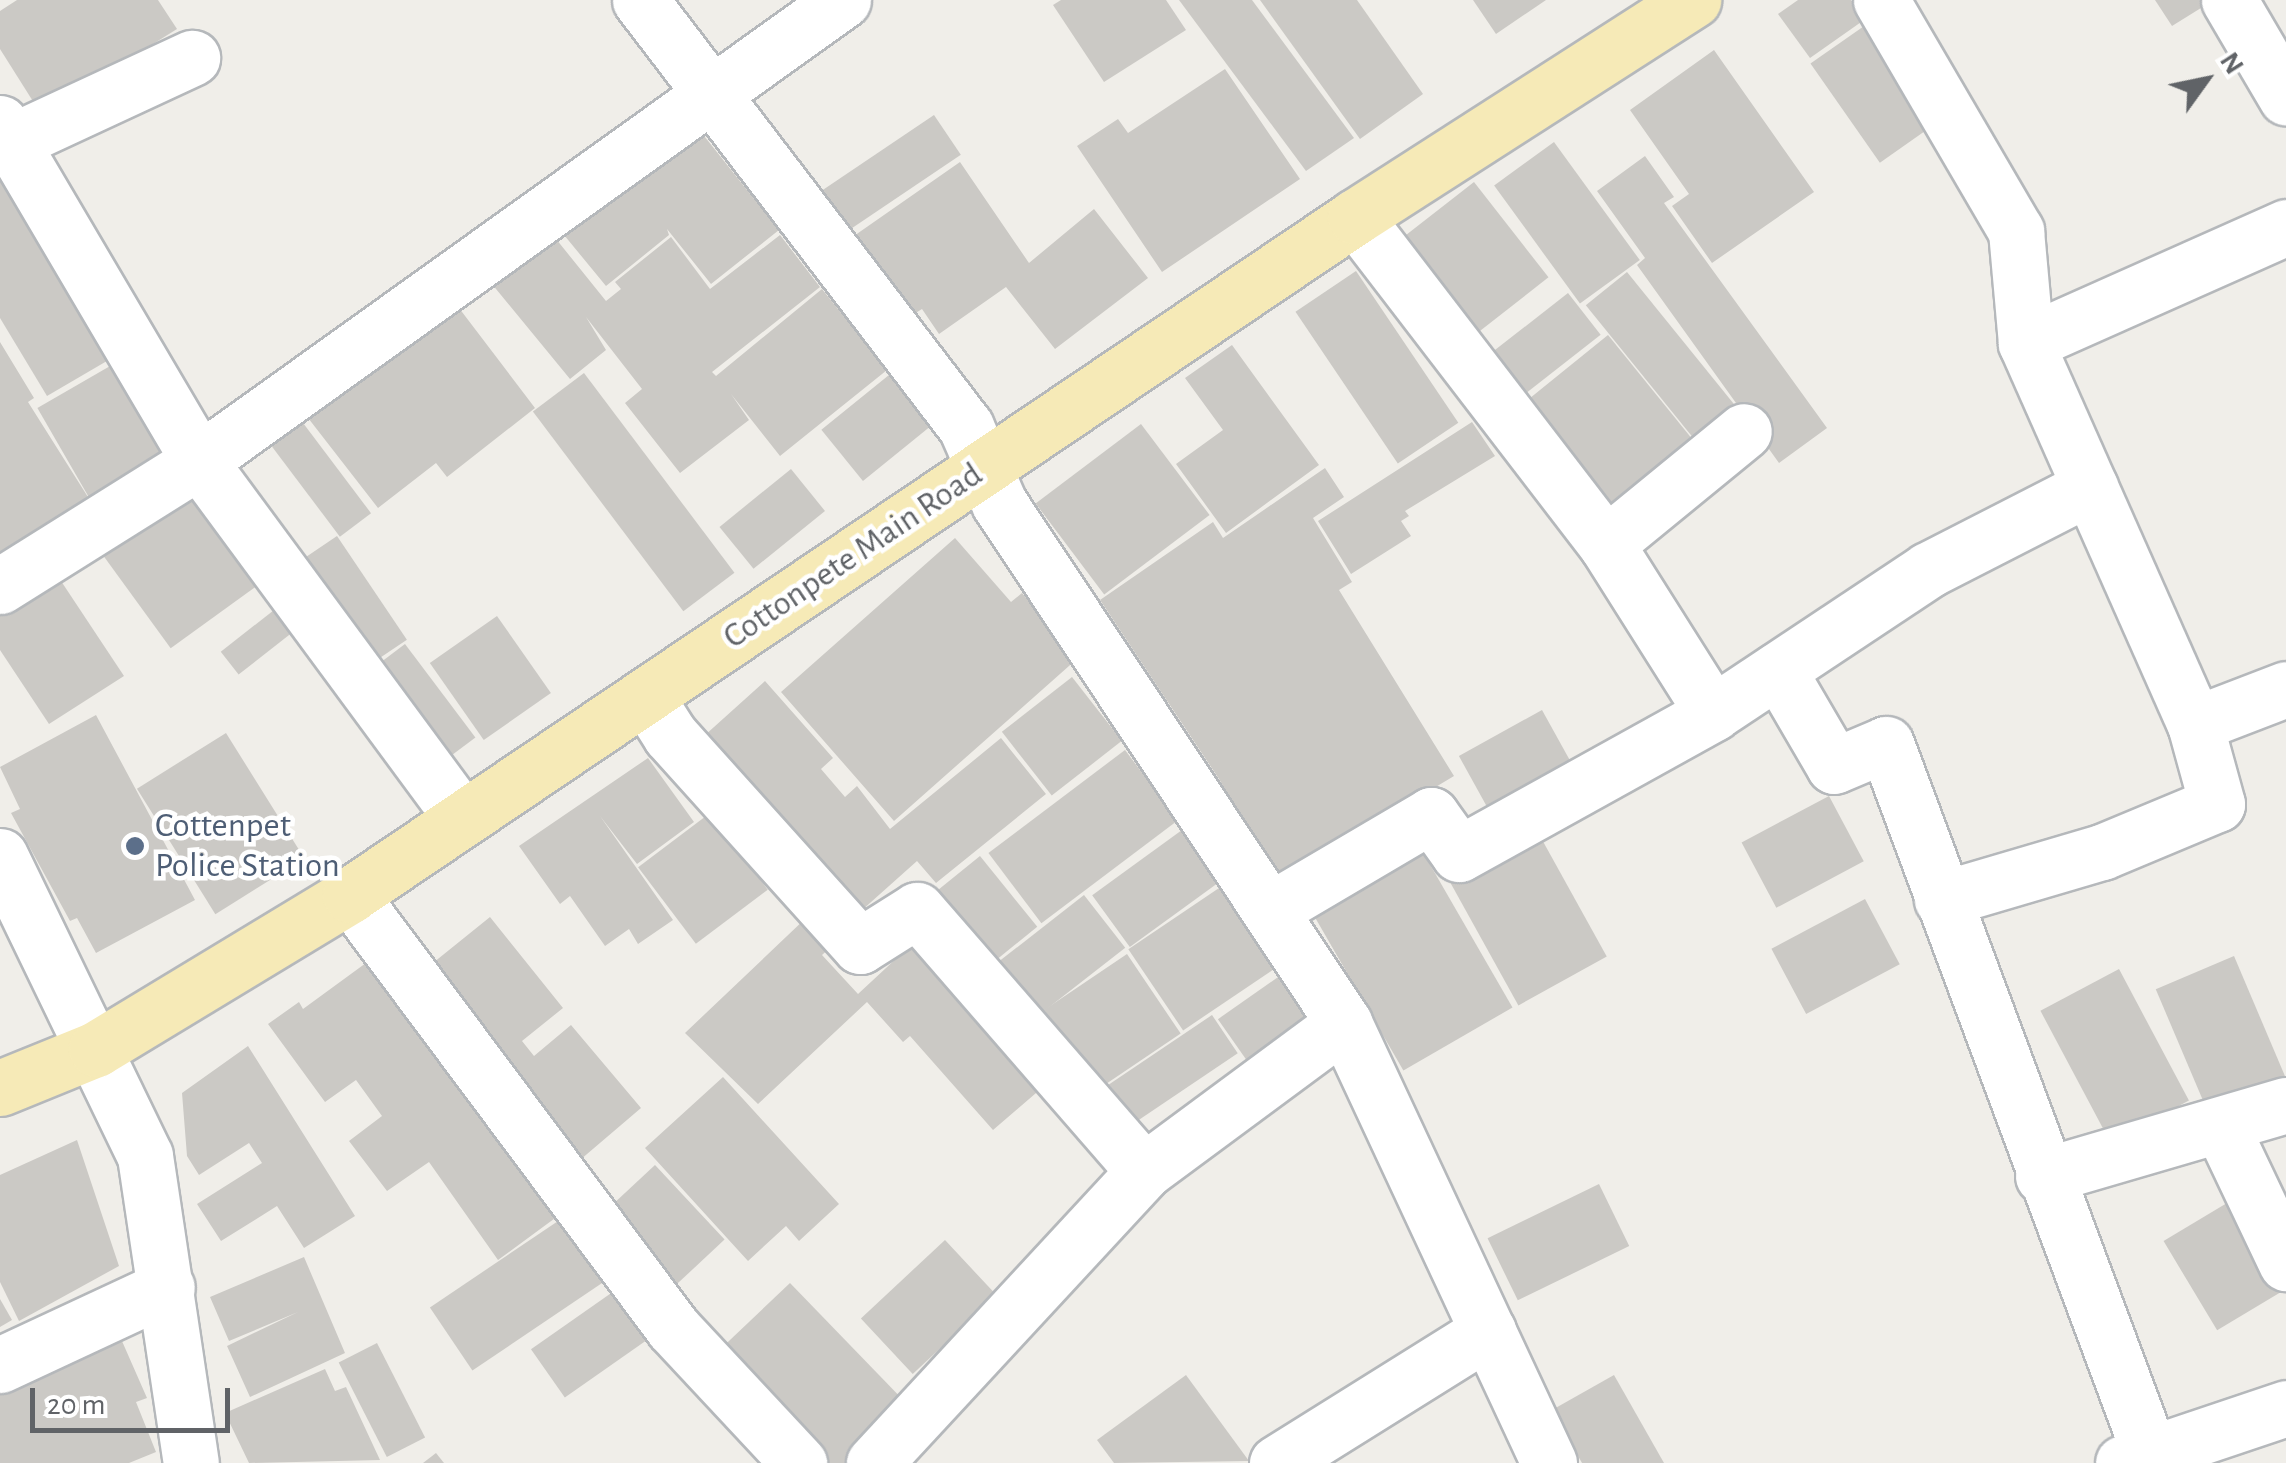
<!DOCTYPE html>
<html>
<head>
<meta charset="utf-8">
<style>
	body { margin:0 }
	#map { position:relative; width:2286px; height:1463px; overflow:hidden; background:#f0eee9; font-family:"Alegreya Sans",sans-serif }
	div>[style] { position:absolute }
	.building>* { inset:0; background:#cbc9c5; transform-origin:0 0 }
	.roads { filter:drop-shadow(2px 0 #b5b8bb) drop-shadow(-2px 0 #b5b8bb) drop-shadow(0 2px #b5b8bb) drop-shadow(0 -2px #b5b8bb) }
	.minor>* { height:55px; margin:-27.5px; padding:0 27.5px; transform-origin:27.5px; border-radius:27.5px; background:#fff }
	.major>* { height:55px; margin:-27.5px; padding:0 27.5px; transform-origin:27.5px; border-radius:27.5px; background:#f6eab7 }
	.dots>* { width:28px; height:28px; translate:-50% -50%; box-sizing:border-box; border:5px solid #fff; border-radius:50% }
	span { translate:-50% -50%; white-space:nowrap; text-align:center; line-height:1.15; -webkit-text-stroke:9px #fff; paint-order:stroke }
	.street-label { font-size:35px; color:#606367 }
	.service-label { font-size:35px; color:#4e5e75 }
	.left { translate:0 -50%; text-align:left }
	.north { position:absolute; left:2156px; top:30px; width:100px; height:100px; -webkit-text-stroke:8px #fff; paint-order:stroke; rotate:57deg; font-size:28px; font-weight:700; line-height:40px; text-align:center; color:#606367 }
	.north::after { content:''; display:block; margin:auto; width:35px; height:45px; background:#606367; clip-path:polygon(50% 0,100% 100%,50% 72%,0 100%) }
	.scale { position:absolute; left:30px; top:1388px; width:200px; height:45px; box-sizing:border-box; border:5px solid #606367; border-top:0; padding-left:12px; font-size:30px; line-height:35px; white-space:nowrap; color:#606367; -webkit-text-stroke:8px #fff; paint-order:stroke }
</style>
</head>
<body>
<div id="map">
	<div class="building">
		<i style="clip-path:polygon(17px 0,158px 0,177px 29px,41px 114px,0 49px,0 11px)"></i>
		<i style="clip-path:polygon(1061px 0,1166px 0,1186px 30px,1104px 82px,1053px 5px)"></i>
		<i style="clip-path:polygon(1179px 0,1252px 0,1354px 138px,1306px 171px)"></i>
		<i style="clip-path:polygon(1260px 0,1357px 0,1423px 94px,1360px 139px)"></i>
		<i style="clip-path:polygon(1473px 0,1546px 0,1496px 34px)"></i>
		<i style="clip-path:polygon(1798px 0,1851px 0,1864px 20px,1810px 58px,1778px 14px)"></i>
		<i style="clip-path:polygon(2155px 0,2208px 0,2209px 3px,2172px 26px)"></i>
		<i style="left:1867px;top:24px;width:121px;height:69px;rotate:55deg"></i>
		<i style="clip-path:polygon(1714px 50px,1814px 192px,1712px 263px,1672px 206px,1689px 194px,1630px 110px)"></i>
		<i style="clip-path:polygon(1225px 69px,1300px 179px,1162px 272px,1077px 146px,1118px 119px,1128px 133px)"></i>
		<i style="left:934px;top:115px;width:48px;height:140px;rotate:56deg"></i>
		<i style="clip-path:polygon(689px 117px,779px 230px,711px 284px,667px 229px,669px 235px,606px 286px,555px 224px)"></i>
		<i style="left:1554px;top:142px;width:146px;height:74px;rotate:54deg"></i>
		<i style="clip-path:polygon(1645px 156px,1674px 197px,1664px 203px,1827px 428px,1779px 463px,1637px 265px,1645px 258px,1597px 191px)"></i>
		<i style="clip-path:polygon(960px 162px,1029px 263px,1094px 209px,1148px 278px,1055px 349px,1006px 287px,939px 334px,922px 309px,906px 319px,851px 238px)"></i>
		<i style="clip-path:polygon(20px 168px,124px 351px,47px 396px,0 318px,0 180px)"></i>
		<i style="left:1474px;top:182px;width:121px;height:96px;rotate:52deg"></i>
		<i style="clip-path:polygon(548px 229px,606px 301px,621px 289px,615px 282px,671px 237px,710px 289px,780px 235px,820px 287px,712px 372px,716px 376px,822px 289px,887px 370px,780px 456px,731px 394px,749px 420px,680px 473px,625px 403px,642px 389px,586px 317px,606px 350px,570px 379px,487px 278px)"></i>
		<i style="left:1356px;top:271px;width:183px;height:73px;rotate:56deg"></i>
		<i style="left:1627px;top:272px;width:184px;height:53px;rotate:51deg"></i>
		<i style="left:1568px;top:293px;width:53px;height:111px;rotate:52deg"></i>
		<i style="clip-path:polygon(459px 308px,535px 408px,447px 477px,436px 463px,378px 508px,298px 405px,361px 365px,369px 376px)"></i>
		<i style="left:1608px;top:335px;width:154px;height:103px;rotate:51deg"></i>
		<i style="clip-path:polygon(0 342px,34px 398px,28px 402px,93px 505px,0 567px)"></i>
		<i style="clip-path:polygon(1232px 345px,1319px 465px,1226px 533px,1176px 464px,1223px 430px,1185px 378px)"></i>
		<i style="left:124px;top:358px;width:107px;height:100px;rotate:60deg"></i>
		<i style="left:584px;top:373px;width:250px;height:64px;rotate:53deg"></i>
		<i style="left:889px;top:375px;width:66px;height:87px;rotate:51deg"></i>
		<i style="left:291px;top:407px;width:133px;height:39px;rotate:53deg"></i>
		<i style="clip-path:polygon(1472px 422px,1495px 456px,1405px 511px,1409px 516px,1401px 521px,1411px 536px,1351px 574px,1318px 521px)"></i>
		<i style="left:1141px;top:424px;width:114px;height:132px;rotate:53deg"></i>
		<i style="clip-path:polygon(1325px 468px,1344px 497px,1313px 518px,1352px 582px,1339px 590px,1454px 776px,1277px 882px,1219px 779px,1100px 600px,1213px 522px,1223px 538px)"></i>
		<i style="left:791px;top:469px;width:54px;height:92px;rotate:51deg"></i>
		<i style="left:187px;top:482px;width:125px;height:111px;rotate:54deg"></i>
		<i style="left:337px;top:536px;width:125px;height:53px;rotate:56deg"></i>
		<i style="clip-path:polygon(955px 538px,1011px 602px,1022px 593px,1078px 658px,894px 821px,781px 692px)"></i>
		<i style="clip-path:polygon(59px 578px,124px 676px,49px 724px,0 650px,0 616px)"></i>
		<i style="left:283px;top:603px;width:29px;height:79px;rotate:52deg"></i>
		<i style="left:497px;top:616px;width:94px;height:82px;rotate:55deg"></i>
		<i style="left:405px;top:644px;width:117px;height:41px;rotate:53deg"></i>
		<i style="left:1072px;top:677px;width:81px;height:89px;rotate:52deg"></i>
		<i style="clip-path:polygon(765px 681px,833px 758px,821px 769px,845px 797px,857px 786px,890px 829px,1001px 738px,1046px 794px,936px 883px,917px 861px,861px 911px,704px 736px)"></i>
		<i style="left:1542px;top:710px;width:71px;height:95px;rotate:61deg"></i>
		<i style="clip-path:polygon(96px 715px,195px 900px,96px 953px,77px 918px,70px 921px,11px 813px,20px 809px,0 767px)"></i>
		<i style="left:226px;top:733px;width:148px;height:105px;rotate:58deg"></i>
		<i style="left:1125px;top:750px;width:88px;height:171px;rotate:53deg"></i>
		<i style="clip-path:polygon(648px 758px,694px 822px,637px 864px,600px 816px,673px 920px,638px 944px,629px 929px,605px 946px,570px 896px,560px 904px,519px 846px)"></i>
		<i style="left:1829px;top:796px;width:74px;height:99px;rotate:62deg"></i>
		<i style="left:710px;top:813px;width:96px;height:90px;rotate:53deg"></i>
		<i style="left:1535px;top:827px;width:148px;height:101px;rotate:61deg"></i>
		<i style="left:1182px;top:830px;width:64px;height:111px;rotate:54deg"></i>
		<i style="left:1421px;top:849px;width:183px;height:126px;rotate:60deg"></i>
		<i style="left:980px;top:856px;width:91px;height:58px;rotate:51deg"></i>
		<i style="left:1222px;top:886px;width:98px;height:113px;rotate:56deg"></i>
		<i style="left:1084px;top:895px;width:67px;height:113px;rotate:52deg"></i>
		<i style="left:1865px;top:899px;width:74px;height:106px;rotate:62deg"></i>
		<i style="clip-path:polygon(490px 917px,563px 1008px,522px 1041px,534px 1056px,571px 1025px,641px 1108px,580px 1160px,423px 971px)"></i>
		<i style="clip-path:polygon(807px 917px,833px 945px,822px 955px,858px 994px,914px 942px,1043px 1087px,993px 1130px,910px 1036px,903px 1042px,867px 1002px,758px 1104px,685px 1033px)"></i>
		<i style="clip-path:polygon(381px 952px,562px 1213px,498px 1260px,429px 1162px,387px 1191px,349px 1141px,382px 1116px,356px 1080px,325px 1102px,268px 1024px,299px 1002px,303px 1009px)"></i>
		<i style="left:1127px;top:954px;width:96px;height:100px;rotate:56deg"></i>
		<i style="left:2234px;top:956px;width:132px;height:85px;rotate:67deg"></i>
		<i style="left:2119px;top:969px;width:149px;height:89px;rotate:62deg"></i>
		<i style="left:1281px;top:975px;width:51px;height:77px;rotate:55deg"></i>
		<i style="left:1212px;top:1015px;width:46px;height:136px;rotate:56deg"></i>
		<i style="clip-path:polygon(248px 1046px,355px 1216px,304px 1248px,277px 1206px,221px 1241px,197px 1204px,262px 1163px,249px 1143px,199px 1175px,187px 1156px,182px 1093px)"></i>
		<i style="clip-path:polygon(723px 1077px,839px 1204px,799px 1241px,786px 1226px,748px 1261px,645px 1148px)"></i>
		<i style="clip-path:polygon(77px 1140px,119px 1266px,19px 1321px,0 1282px,0 1175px)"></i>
		<i style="left:655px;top:1165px;width:102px;height:77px;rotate:47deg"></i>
		<i style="left:1599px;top:1184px;width:69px;height:124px;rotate:64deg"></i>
		<i style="left:2227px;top:1203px;width:104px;height:74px;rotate:59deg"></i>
		<i style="left:570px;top:1213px;width:76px;height:169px;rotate:56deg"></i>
		<i style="left:945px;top:1240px;width:76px;height:115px;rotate:47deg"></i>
		<i style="clip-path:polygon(304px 1257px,345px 1353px,250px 1397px,227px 1346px,298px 1312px,229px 1341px,210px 1297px)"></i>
		<i style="clip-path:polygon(790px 1283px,908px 1405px,848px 1463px,811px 1463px,711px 1358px)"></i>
		<i style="left:617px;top:1289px;width:59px;height:105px;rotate:55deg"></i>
		<i style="clip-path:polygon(0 1299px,12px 1320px,0 1327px)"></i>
		<i style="clip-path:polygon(118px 1332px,147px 1398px,136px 1402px,156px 1452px,129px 1463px,0 1463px,0 1381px)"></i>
		<i style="left:377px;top:1343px;width:106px;height:43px;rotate:63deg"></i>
		<i style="clip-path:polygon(325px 1369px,335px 1391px,346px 1387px,380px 1460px,249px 1463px,225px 1413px)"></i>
		<i style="clip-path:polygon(1186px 1375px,1249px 1461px,1114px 1463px,1097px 1440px)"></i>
		<i style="clip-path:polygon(1614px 1375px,1664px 1463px,1582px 1463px,1552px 1410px)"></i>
		<i style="clip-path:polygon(436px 1453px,444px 1463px,423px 1463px)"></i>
	</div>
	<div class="roads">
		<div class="minor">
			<i style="left:640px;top:0;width:537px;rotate:52.64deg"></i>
			<i style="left:966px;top:427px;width:83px;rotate:66.5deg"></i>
			<i style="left:999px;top:503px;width:624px;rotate:56.44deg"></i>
			<i style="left:1344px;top:1023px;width:485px;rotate:65deg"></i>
			<i style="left:1881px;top:0;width:268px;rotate:59.7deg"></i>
			<i style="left:2016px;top:231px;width:112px;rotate:84.9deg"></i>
			<i style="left:2026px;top:343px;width:417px;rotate:66.1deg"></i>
			<i style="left:2195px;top:724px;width:83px;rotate:74.6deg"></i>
			<i style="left:2217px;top:804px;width:125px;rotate:157.3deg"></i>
			<i style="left:2102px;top:852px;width:167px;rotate:163.6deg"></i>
			<i style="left:2229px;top:0;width:113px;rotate:59.6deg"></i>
			<i style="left:0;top:123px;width:392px;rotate:59.5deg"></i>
			<i style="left:199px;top:461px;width:441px;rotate:53.6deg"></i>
			<i style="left:0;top:147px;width:212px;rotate:-24.9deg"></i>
			<i style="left:1355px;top:217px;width:412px;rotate:52.5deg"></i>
			<i style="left:1606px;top:544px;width:200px;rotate:57.7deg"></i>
			<i style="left:2026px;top:343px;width:285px;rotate:-24deg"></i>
			<i style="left:1606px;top:544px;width:178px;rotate:-39.3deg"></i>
			<i style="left:0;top:586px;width:235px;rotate:-32.1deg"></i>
			<i style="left:199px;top:461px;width:792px;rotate:-35.6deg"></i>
			<i style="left:1778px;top:670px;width:111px;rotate:59.7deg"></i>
			<i style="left:1834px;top:766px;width:56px;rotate:-22.9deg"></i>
			<i style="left:1886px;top:744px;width:757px;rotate:69.6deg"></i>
			<i style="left:646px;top:697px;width:45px;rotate:57.7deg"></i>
			<i style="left:670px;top:735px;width:284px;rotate:48deg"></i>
			<i style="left:860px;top:946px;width:67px;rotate:-32.3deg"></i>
			<i style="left:917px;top:910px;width:346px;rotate:49deg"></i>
			<i style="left:2195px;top:724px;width:97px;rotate:-21deg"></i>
			<i style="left:0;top:856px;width:333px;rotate:64.2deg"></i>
			<i style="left:145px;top:1156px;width:310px;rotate:81.5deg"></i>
			<i style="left:350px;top:895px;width:540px;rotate:53.28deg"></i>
			<i style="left:673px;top:1328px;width:185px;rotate:47deg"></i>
			<i style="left:1270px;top:910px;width:187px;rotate:-30.5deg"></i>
			<i style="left:1431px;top:815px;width:48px;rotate:54.3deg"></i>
			<i style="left:1459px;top:854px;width:291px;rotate:-29deg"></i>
			<i style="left:1713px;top:713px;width:258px;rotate:-33.6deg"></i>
			<i style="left:1928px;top:570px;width:182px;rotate:-27.1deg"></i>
			<i style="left:2221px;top:1126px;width:152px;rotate:64.6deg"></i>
			<i style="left:2043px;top:1176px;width:253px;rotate:-16.3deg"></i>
			<i style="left:0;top:1365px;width:184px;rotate:-25deg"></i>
			<i style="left:874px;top:1463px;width:398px;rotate:-47.2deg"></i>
			<i style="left:1144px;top:1171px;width:249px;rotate:-36.5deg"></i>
			<i style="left:1277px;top:1463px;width:249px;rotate:-32deg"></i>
			<i style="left:2123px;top:1463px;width:172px;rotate:-18.6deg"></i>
		</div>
		<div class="major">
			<i style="left:0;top:1088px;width:104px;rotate:-22.1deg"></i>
			<i style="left:96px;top:1049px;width:297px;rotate:-31.2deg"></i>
			<i style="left:350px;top:895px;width:1212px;rotate:-34deg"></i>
			<i style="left:1355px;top:217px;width:402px;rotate:-32.7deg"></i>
		</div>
	</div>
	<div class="dots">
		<i style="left:135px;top:846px;background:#5c6f8a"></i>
	</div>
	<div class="street-label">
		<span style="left:853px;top:556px;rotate:-34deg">Cottonpete Main Road</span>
	</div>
	<div class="service-label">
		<span class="left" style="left:155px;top:846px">Cottenpet<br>Police Station</span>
	</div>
	<div class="north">N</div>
	<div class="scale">20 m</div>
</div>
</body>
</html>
